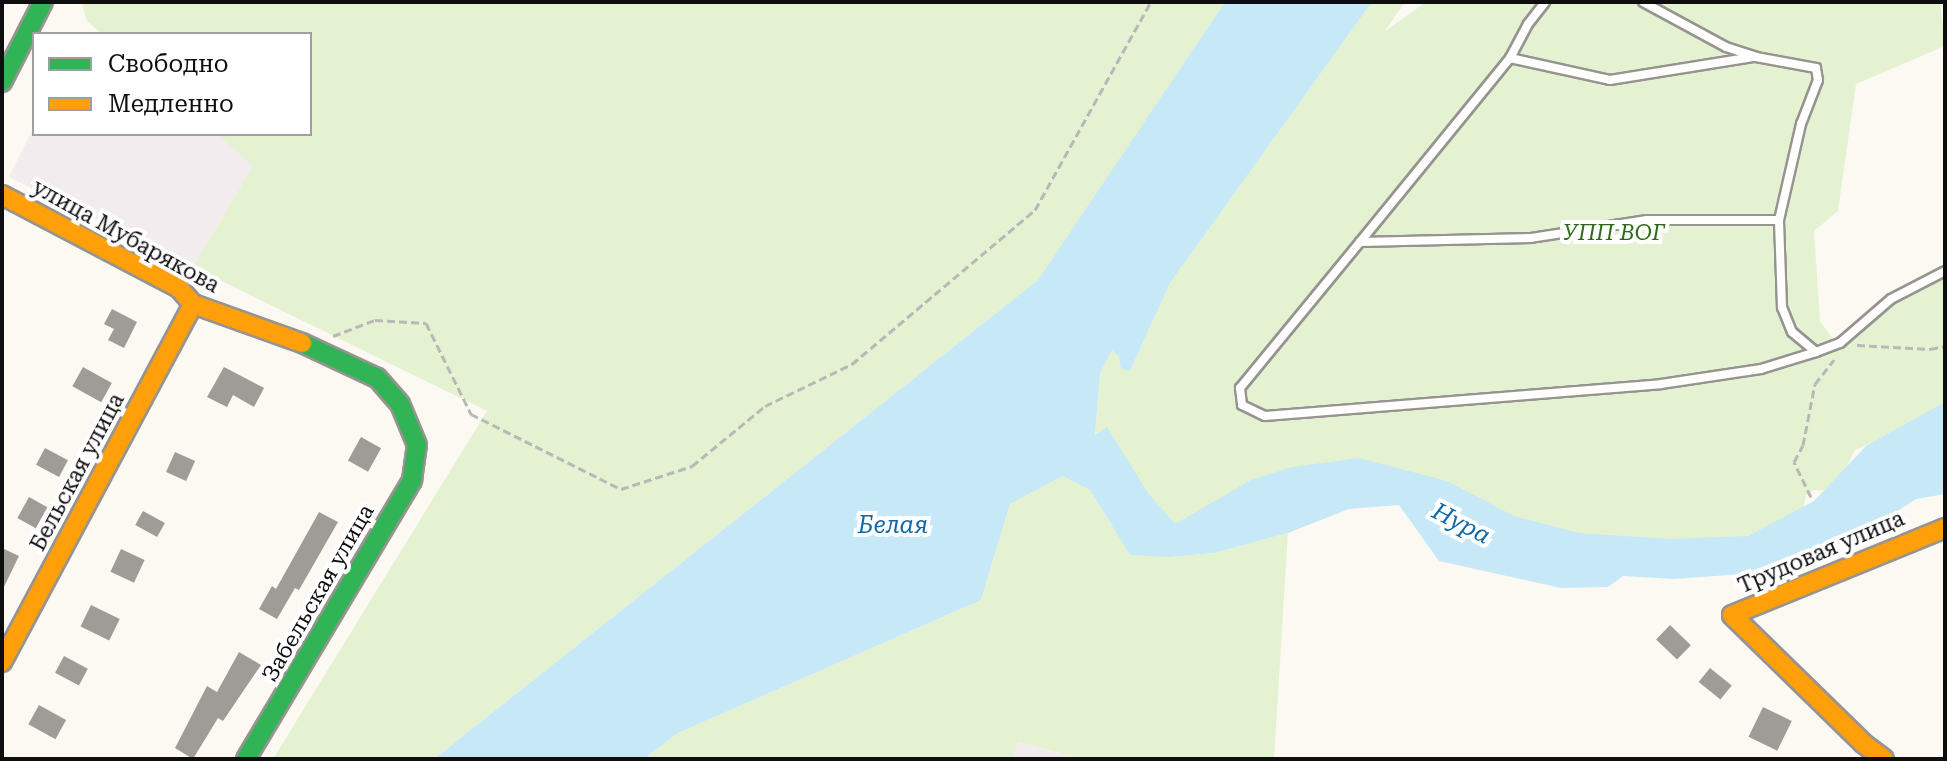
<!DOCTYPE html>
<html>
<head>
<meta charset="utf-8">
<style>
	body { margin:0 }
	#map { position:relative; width:1947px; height:761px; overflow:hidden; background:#fcf9f2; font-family:"Roboto Serif",serif }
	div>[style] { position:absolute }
	.industrial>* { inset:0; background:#f3ecef }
	.green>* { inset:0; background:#e5f2d1 }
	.water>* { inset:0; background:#c7e8f7 }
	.building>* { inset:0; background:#9f9c98; transform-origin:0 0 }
	.path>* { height:3px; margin-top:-1.5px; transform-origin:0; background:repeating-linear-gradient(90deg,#b8b8b6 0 8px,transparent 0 12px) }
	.roads { filter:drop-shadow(2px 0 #959491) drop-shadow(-2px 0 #959491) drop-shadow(0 2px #959491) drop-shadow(0 -2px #959491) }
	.lane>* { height:8px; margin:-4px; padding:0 4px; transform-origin:4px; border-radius:4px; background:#fffefd }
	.fast>* { height:18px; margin:-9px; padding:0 9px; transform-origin:9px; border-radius:9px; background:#30b455 }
	.slow>* { height:18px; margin:-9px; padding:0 9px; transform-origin:9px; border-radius:9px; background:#ff9f0a }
	span { translate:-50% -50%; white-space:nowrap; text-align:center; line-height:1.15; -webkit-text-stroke:8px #fff; paint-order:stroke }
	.park-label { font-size:22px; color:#2c6a1a; font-style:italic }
	.street-label { font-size:22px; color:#0e0e0e }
	.water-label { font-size:24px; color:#1068a7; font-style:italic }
	.frame { position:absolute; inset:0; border:4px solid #0e0e0e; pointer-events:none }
	.legend { position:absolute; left:32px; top:32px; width:280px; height:104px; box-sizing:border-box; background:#fff; border:2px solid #9f9f9f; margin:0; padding:10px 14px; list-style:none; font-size:24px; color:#0e0e0e }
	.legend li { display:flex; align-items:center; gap:16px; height:40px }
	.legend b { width:40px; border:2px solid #9f9f9f }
</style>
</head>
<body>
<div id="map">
	<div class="industrial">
		<i style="clip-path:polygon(34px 127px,34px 134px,217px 134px,254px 166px,193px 267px,9px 177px)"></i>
		<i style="clip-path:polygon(1017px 742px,1081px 759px,1013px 759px)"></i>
	</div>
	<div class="green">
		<i style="clip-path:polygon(81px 2px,1226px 2px,1038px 280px,434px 759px,273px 759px,487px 411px,193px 267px,253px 166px,217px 134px,310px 134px,310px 34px,102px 34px,87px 21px)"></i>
		<i style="clip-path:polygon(1372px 2px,1405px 2px,1384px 32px,1426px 2px,1940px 2px,1945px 46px,1856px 84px,1838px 211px,1814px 231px,1820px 321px,1841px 350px,1891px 306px,1945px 277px,1945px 410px,1855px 450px,1834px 491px,1813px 490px,1806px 495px,1803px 512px,1729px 544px,1551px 547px,1418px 475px,1177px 532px,1095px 436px,1100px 373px,1112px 349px,1130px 371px,1170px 283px)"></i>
		<i style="clip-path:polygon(1063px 476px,1090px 490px,1111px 525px,1170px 557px,1214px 553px,1288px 533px,1274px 759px,1081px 759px,1018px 742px,1013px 759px,644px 759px,678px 733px,981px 600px,1010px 504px)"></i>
	</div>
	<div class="water">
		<i style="clip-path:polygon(1225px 2px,1372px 2px,1170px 283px,1130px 371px,1121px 369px,1119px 357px,1112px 350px,1100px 373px,1095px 435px,1107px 427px,1148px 493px,1175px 524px,1251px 480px,1292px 467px,1359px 458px,1447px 481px,1514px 516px,1579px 533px,1669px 539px,1748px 536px,1814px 501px,1866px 446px,1945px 402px,1945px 494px,1916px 499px,1881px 522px,1743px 574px,1674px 579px,1623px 576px,1608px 587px,1561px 588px,1439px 561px,1399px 505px,1349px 509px,1288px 533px,1214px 553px,1170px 557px,1130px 555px,1090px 490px,1063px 476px,1010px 504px,981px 600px,678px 733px,644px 759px,434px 759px,1038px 280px)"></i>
	</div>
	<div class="building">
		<i style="clip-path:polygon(112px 309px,137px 322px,124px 348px,108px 340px,114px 329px,104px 324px)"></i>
		<i style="left:83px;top:367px;width:33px;height:22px;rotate:29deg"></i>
		<i style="clip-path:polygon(224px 367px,264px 388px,254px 407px,233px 395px,227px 407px,207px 397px)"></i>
		<i style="left:361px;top:437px;width:23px;height:27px;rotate:29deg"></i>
		<i style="left:45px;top:448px;width:26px;height:19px;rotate:28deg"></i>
		<i style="left:175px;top:452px;width:22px;height:22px;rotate:24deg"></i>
		<i style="left:29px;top:497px;width:21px;height:24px;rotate:29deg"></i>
		<i style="left:143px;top:511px;width:25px;height:16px;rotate:29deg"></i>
		<i style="clip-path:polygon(319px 512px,338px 522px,299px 590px,295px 588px,277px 619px,259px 609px,272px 586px,276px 589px)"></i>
		<i style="clip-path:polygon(2px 548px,19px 556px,2px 591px)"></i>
		<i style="left:121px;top:549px;width:26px;height:25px;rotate:25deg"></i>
		<i style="left:91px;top:605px;width:32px;height:24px;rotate:26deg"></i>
		<i style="left:1670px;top:625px;width:29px;height:20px;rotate:44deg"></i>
		<i style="clip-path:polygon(239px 652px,261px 665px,223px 721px,218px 718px,193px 759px,175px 748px,207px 686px,217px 692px)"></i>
		<i style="left:64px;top:656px;width:27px;height:19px;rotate:28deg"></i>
		<i style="left:1710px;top:668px;width:28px;height:18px;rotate:39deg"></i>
		<i style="left:39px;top:705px;width:31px;height:22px;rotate:29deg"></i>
		<i style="left:1763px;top:707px;width:32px;height:33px;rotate:26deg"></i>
	</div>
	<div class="path">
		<i style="left:333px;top:336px;width:45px;rotate:-20.9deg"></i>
		<i style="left:375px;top:320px;width:51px;rotate:3.4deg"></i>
		<i style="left:426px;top:323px;width:102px;rotate:63.7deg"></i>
		<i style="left:471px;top:414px;width:168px;rotate:26.6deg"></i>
		<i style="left:621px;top:489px;width:75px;rotate:-17.9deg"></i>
		<i style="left:692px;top:466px;width:94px;rotate:-39.4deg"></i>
		<i style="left:765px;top:406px;width:97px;rotate:-25.8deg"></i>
		<i style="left:852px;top:364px;width:239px;rotate:-40.1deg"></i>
		<i style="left:1035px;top:210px;width:238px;rotate:-60.9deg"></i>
		<i style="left:1857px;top:345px;width:73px;rotate:3.1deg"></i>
		<i style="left:1930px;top:349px;width:15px;rotate:-11deg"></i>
		<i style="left:1811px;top:497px;width:39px;rotate:-116deg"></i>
		<i style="left:1794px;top:462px;width:19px;rotate:-62deg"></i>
		<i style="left:1803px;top:445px;width:62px;rotate:-78.9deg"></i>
		<i style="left:1815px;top:384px;width:31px;rotate:-52deg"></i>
	</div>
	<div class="roads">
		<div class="lane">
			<i style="left:1643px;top:2px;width:94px;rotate:28.5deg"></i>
			<i style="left:1726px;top:47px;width:32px;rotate:18deg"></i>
			<i style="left:1756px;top:57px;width:61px;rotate:10.4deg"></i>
			<i style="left:1816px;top:68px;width:12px;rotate:81deg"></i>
			<i style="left:1818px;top:80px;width:47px;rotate:111.1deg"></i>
			<i style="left:1801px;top:124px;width:98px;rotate:102.9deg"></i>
			<i style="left:1510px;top:58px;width:102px;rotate:12.4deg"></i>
			<i style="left:1610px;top:80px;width:145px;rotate:-9.1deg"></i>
			<i style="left:1360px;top:242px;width:237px;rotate:-50.8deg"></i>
			<i style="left:1510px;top:58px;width:38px;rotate:-62deg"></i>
			<i style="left:1528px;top:24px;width:28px;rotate:-52deg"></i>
			<i style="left:1816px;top:352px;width:31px;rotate:-140deg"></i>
			<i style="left:1792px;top:332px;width:27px;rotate:-112deg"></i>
			<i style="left:1782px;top:307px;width:87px;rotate:-92deg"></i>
			<i style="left:1779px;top:220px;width:132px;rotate:180deg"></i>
			<i style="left:1647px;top:220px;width:117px;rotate:171.2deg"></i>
			<i style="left:1531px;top:238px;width:171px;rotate:178.7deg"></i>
			<i style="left:1360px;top:242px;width:189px;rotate:129.4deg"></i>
			<i style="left:1240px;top:388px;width:17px;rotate:83deg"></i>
			<i style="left:1242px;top:405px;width:25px;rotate:26deg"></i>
			<i style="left:1265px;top:416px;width:397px;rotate:-4.6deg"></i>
			<i style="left:1661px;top:384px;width:101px;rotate:-8.5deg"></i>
			<i style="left:1761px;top:369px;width:58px;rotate:-17.2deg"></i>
			<i style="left:1816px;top:352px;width:26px;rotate:-21deg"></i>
			<i style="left:1840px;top:343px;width:67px;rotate:-40.8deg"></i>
			<i style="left:1891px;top:299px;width:61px;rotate:-27.4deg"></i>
		</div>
		<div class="fast">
			<i style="left:2px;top:82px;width:90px;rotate:-62.9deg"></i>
			<i style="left:246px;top:759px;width:325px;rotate:-59.2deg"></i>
			<i style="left:412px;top:480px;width:35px;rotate:-82deg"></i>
			<i style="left:417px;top:445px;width:44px;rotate:-112.5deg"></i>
			<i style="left:400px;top:404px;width:35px;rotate:-131deg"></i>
			<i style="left:377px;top:378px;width:83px;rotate:-155deg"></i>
		</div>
		<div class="slow">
			<i style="left:2px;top:195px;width:200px;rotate:27.7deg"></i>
			<i style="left:179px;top:288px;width:21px;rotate:49deg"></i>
			<i style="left:193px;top:304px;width:116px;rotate:19.7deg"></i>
			<i style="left:2px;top:662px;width:406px;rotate:-61.9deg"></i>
			<i style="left:1884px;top:759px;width:26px;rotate:-143deg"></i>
			<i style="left:1863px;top:743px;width:183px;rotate:-135.7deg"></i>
			<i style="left:1732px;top:615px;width:230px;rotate:-22.2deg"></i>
		</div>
	</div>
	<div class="park-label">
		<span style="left:1614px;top:233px">УПП ВОГ</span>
	</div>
	<div class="street-label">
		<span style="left:126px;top:236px;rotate:29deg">улица Мубарякова</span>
		<span style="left:77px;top:472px;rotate:-62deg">Бельская улица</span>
		<span style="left:1821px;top:552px;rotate:-23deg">Трудовая улица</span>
		<span style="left:318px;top:593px;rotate:-60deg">Забельская улица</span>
	</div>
	<div class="water-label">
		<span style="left:1461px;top:524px;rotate:27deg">Нура</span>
		<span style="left:893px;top:526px">Белая</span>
	</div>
	<div class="frame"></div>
	<ul class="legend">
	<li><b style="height:10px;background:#30b455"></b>Свободно</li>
	<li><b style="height:10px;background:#ff9f0a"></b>Медленно</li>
	</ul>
</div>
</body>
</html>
